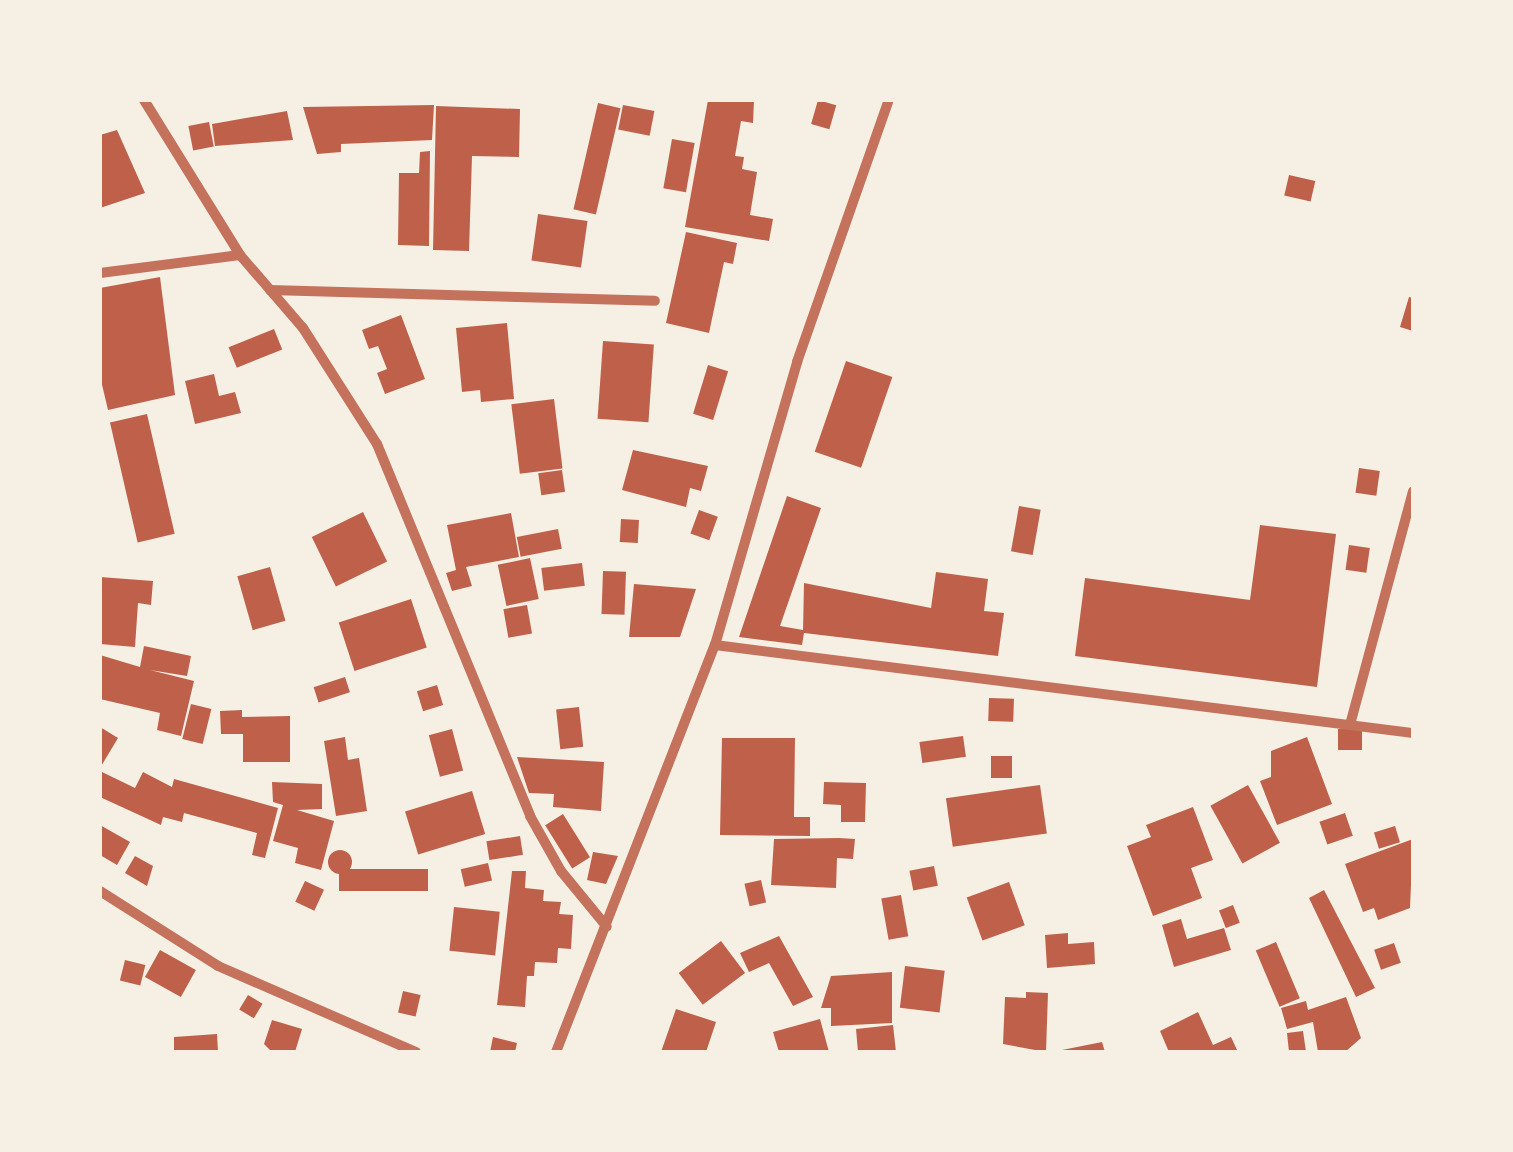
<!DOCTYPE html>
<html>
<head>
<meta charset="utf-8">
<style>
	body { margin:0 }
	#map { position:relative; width:1513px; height:1152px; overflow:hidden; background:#f6efe4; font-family:"Archivo Narrow",sans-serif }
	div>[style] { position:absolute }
	.building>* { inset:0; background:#bf614a; transform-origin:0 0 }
	.round { border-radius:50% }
	.minor>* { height:10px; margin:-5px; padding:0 5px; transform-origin:5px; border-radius:5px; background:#c5725c }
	span { translate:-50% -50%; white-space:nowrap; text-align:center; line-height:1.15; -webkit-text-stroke:10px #f6efe4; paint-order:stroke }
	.frame { position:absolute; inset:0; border:102px solid #f6efe4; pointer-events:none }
</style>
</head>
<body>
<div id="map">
	<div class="building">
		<i style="clip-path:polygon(708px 100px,754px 100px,753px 123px,741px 121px,735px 156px,744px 157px,742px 169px,757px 172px,750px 215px,773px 219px,769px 241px,685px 227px)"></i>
		<i style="left:818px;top:100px;width:19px;height:25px;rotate:16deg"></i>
		<i style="left:598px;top:103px;width:23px;height:109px;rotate:13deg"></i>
		<i style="clip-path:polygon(434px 105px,432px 140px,341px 144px,341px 152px,317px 154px,303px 107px)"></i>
		<i style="left:623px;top:105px;width:32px;height:25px;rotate:11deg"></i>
		<i style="clip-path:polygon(436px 106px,520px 109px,519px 157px,472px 156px,469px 251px,433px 250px)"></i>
		<i style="clip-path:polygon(287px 111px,293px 140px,215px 146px,212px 124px)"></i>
		<i style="left:209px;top:122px;width:25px;height:21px;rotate:79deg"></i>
		<i style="clip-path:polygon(117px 130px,145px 193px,100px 208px,100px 135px)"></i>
		<i style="left:672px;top:139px;width:23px;height:50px;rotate:10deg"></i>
		<i style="clip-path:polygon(430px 151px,429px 246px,398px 245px,399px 173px,419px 173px,420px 152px)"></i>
		<i style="left:1289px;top:175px;width:27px;height:21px;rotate:13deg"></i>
		<i style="left:538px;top:214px;width:50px;height:47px;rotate:8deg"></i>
		<i style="clip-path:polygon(686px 232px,737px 243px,733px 264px,724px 262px,709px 333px,666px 323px)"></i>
		<i style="clip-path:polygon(160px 277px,175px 395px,108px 410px,100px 376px,100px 288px)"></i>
		<i style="clip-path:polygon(1409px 297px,1413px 298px,1413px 331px,1400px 327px)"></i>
		<i style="clip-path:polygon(401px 315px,425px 379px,385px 394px,377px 373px,387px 369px,378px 346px,369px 349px,362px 330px)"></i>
		<i style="clip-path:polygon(507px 323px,514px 399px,481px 402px,480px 390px,462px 392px,456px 328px)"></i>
		<i style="left:274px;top:329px;width:22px;height:49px;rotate:68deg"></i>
		<i style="left:603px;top:341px;width:51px;height:78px;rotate:4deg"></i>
		<i style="left:846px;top:361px;width:49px;height:96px;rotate:19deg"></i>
		<i style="left:708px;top:365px;width:21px;height:51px;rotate:17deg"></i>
		<i style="clip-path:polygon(214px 374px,219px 396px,235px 392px,241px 413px,195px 424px,185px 381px)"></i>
		<i style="left:554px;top:399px;width:70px;height:43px;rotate:83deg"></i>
		<i style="left:147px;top:414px;width:123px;height:38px;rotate:77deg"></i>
		<i style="clip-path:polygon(633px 450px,708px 466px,701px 491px,690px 488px,686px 507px,622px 490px)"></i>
		<i style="left:1359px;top:468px;width:21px;height:25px;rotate:8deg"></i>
		<i style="left:562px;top:470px;width:22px;height:24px;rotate:82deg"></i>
		<i style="clip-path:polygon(787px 496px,821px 508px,780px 626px,803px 630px,804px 583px,931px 608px,936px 572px,988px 579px,984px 611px,1004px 613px,998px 656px,804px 633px,802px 645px,739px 637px)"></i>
		<i style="left:1019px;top:506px;width:22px;height:46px;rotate:10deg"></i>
		<i style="left:699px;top:510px;width:20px;height:25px;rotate:20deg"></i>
		<i style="left:363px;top:512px;width:55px;height:57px;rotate:64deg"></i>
		<i style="clip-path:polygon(511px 513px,519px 557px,466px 567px,472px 586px,452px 591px,446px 573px,456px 570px,447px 525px)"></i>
		<i style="left:621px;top:519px;width:18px;height:23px;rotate:3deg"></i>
		<i style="clip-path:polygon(1260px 525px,1336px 534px,1317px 687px,1075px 656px,1085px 578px,1250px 600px)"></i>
		<i style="left:558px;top:529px;width:20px;height:42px;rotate:79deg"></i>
		<i style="left:1349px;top:545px;width:21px;height:25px;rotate:8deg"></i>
		<i style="left:530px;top:558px;width:42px;height:33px;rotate:78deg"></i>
		<i style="left:582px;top:563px;width:23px;height:41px;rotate:83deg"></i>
		<i style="left:270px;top:567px;width:56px;height:34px;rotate:74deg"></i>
		<i style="left:603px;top:571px;width:23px;height:43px;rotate:2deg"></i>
		<i style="clip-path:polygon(100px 577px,153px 581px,151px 605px,138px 603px,135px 647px,100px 644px)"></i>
		<i style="clip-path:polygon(634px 584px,696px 589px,680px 637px,629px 637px)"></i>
		<i style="left:411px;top:599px;width:51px;height:76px;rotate:72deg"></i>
		<i style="left:527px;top:605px;width:29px;height:24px;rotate:80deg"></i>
		<i style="clip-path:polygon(144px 646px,191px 656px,187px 676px,150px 670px,194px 681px,181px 736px,157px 730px,160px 713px,100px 699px,100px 655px,140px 667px)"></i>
		<i style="left:345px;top:677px;width:16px;height:33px;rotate:72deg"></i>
		<i style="left:437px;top:685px;width:21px;height:21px;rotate:73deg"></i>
		<i style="left:989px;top:698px;width:25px;height:23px;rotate:2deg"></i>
		<i style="left:191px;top:704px;width:21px;height:36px;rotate:14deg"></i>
		<i style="left:579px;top:707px;width:40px;height:23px;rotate:84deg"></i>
		<i style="clip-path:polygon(242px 710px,242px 717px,290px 716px,290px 762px,243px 762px,243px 734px,221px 734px,220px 711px)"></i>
		<i style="clip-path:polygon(100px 727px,118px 738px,100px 768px)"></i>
		<i style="left:452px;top:729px;width:43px;height:24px;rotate:75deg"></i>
		<i style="left:1338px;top:729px;width:24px;height:21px"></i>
		<i style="left:963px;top:736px;width:21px;height:44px;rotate:82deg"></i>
		<i style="clip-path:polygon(345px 737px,348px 760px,359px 758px,367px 811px,336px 816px,324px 741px)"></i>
		<i style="clip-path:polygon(1307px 737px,1332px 804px,1277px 825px,1260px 781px,1271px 777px,1271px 751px)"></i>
		<i style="clip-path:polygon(722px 738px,795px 738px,794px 817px,810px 817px,810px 836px,720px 835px)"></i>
		<i style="left:991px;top:756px;width:21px;height:22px"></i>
		<i style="clip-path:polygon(517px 757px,604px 762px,601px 811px,553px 807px,554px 794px,529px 793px)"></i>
		<i style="clip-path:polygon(102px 772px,135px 788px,143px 772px,172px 787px,174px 779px,278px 808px,265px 858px,252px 855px,257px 833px,184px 813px,182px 822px,163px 817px,161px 825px,100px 797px)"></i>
		<i style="clip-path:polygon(272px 782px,322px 784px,322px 809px,297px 810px,334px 821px,321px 870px,295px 863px,298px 848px,273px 841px,283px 805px,273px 802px)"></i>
		<i style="clip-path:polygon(824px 782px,866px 783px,865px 822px,841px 822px,841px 805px,823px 804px)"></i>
		<i style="left:1040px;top:785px;width:49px;height:95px;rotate:82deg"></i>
		<i style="left:1248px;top:785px;width:66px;height:43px;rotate:61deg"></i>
		<i style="left:472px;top:791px;width:45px;height:70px;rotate:73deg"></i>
		<i style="clip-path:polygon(1193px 807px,1213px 860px,1191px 868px,1202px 898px,1153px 916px,1127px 846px,1151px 837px,1146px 825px)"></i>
		<i style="left:1345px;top:813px;width:24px;height:27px;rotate:71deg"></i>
		<i style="left:563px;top:814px;width:51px;height:21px;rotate:58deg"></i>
		<i style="clip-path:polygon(100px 825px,130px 842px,117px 865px,100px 855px)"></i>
		<i style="left:1395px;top:826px;width:17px;height:22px;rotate:73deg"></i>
		<i style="left:520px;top:836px;width:19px;height:34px;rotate:81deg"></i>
		<i style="clip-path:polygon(839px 838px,855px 839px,853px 859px,837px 858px,836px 888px,771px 885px,774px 839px)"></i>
		<i style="clip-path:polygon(1413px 839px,1410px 908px,1378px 920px,1374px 908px,1363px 912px,1345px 864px)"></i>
		<i class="round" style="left:328px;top:850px;width:24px;height:24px"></i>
		<i style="clip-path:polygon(593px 852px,618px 856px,606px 884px,587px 880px)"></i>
		<i style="clip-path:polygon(135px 856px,153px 866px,147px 886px,125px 873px)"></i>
		<i style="left:488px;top:863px;width:18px;height:28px;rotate:77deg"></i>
		<i style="left:934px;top:866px;width:20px;height:25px;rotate:79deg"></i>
		<i style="left:428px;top:869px;width:22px;height:89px;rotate:90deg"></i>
		<i style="clip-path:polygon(512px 871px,526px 871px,525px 888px,544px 890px,543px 901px,561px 902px,559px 914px,573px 915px,571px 949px,558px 948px,557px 963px,535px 962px,534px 976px,527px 976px,525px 1007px,497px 1005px)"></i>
		<i style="left:761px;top:880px;width:23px;height:17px;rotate:77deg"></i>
		<i style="left:305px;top:881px;width:21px;height:23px;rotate:25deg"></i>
		<i style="left:1009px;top:882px;width:46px;height:45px;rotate:70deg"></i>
		<i style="clip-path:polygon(1324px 890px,1375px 988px,1356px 997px,1309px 898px)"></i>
		<i style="left:901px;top:895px;width:42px;height:20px;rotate:80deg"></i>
		<i style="left:1233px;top:905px;width:19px;height:15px;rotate:69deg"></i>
		<i style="left:454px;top:907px;width:46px;height:44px;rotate:6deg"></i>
		<i style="clip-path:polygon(1181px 919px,1187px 939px,1224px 928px,1231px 950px,1174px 967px,1162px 925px)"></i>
		<i style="clip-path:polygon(1068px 933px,1068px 944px,1094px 942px,1095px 964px,1047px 968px,1045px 935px)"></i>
		<i style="clip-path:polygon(779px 936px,813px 997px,793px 1006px,769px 963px,749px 972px,740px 953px)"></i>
		<i style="left:721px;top:941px;width:40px;height:53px;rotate:53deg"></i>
		<i style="left:1276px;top:942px;width:61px;height:22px;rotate:67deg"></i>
		<i style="left:1394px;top:943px;width:21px;height:21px;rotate:71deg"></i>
		<i style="left:160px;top:950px;width:41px;height:31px;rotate:29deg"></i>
		<i style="left:125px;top:960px;width:21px;height:21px;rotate:14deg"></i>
		<i style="left:905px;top:966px;width:40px;height:42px;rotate:7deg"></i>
		<i style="clip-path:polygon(892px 972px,892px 1023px,831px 1026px,831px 1008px,821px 1008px,831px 976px)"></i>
		<i style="left:403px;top:991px;width:18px;height:22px;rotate:13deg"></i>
		<i style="clip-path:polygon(1026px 992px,1048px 993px,1046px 1052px,1003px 1044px,1005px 997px,1026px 998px)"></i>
		<i style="left:248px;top:995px;width:17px;height:17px;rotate:31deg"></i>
		<i style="clip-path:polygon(1346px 997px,1361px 1038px,1345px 1052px,1318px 1052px,1313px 1022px,1287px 1029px,1281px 1008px,1306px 1001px,1308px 1010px)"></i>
		<i style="clip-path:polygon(676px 1009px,716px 1022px,706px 1052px,661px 1052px)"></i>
		<i style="clip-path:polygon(1198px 1012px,1213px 1045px,1231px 1037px,1238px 1052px,1169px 1052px,1160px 1031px)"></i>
		<i style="clip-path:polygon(820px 1019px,829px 1052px,779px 1052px,773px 1032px)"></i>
		<i style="clip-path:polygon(272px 1020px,302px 1029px,295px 1052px,272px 1052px,264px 1044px)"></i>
		<i style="clip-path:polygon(893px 1025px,896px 1052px,858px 1052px,856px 1029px)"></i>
		<i style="clip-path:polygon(1303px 1031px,1306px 1052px,1289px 1052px,1287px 1033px)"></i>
		<i style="clip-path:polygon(217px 1034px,218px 1052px,174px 1052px,174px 1037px)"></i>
		<i style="clip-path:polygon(493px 1037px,517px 1043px,515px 1052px,490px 1052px)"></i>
		<i style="clip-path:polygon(1102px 1042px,1105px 1052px,1062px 1052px,1062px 1050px)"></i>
	</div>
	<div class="minor">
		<i style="left:144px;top:100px;width:182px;rotate:58.2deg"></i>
		<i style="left:240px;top:255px;width:96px;rotate:49.2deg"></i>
		<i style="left:303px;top:328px;width:138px;rotate:57.5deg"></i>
		<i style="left:377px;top:444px;width:402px;rotate:67.6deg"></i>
		<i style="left:530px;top:816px;width:63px;rotate:60.6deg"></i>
		<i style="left:561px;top:871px;width:72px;rotate:50.6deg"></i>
		<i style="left:100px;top:273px;width:141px;rotate:-7.3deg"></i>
		<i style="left:270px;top:290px;width:385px;rotate:1.6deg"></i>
		<i style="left:715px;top:645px;width:704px;rotate:7.19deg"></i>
		<i style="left:1351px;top:721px;width:238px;rotate:-74.9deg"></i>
		<i style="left:100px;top:891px;width:140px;rotate:32.4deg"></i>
		<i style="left:218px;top:966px;width:216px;rotate:23.5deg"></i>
		<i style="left:556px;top:1052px;width:437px;rotate:-68.7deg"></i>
		<i style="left:715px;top:645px;width:295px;rotate:-73.8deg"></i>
		<i style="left:797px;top:362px;width:278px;rotate:-70.7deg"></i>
	</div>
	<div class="frame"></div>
</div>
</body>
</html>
